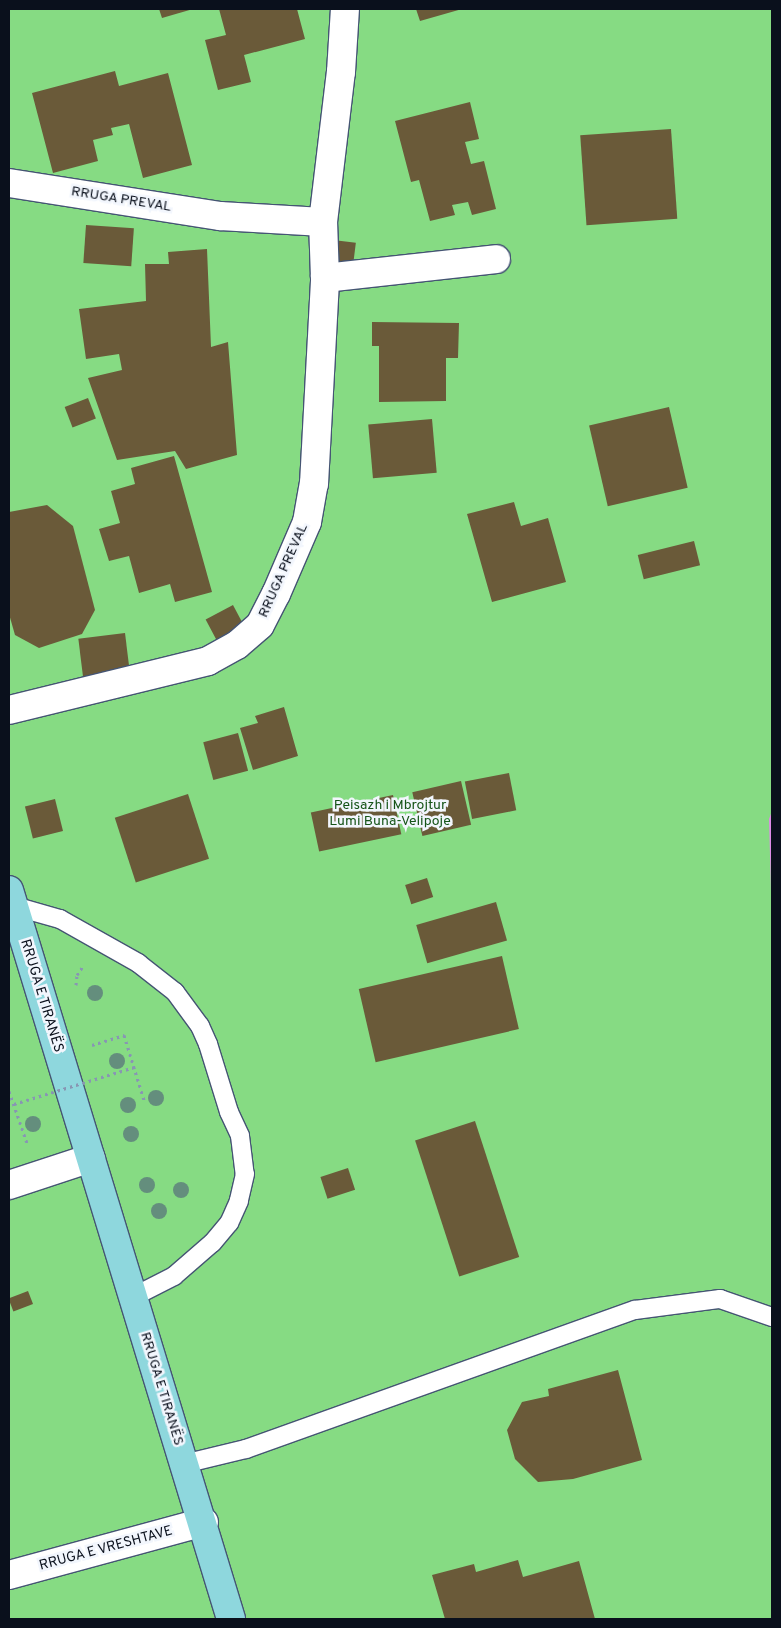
<!DOCTYPE html>
<html>
<head>
<meta charset="utf-8">
<style>
	body { margin:0 }
	#map { position:relative; width:781px; height:1628px; overflow:hidden; background:#c3d5f9; font-family:Overpass,sans-serif }
	div>[style] { position:absolute }
	.green>* { inset:0; background:#86db83; transform-origin:0 0 }
	.water>* { inset:0; background:#de8be7 }
	.building>* { inset:0; background:#6a5a39; transform-origin:0 0 }
	.path>* { height:3px; margin-top:-1.5px; transform-origin:0; background:repeating-linear-gradient(90deg,#8896b3 0 2.5px,transparent 0 6.5px) }
	.roads { filter:drop-shadow(1px 0 #455573) drop-shadow(-1px 0 #455573) drop-shadow(0 1px #455573) drop-shadow(0 -1px #455573) }
	.lane>* { height:18px; margin:-9px; padding:0 9px; transform-origin:9px; border-radius:9px; background:#fff }
	.street>* { height:28px; margin:-14px; padding:0 14px; transform-origin:14px; border-radius:14px; background:#fff }
	.primary>* { height:28px; margin:-14px; padding:0 14px; transform-origin:14px; border-radius:14px; background:#8ed7dd }
	.path-bridge>* { height:3px; margin-top:-1.5px; transform-origin:0; background:repeating-linear-gradient(90deg,#8896b3 0 2.5px,transparent 0 6.5px) }
	.trees>* { width:16px; height:16px; margin:-8px; border-radius:50%; background:#648e7d }
	span { translate:-50% -50%; white-space:nowrap; text-align:center; line-height:1.15; -webkit-text-stroke:5px #f2f6fd; paint-order:stroke }
	.street-label { font-size:14px; color:#0a101c }
	.park-label { font-size:14px; color:#165418 }
	.frame { position:absolute; inset:0; border:10px solid #0a101c; pointer-events:none }
</style>
</head>
<body>
<div id="map">
	<div class="green">
		<i style="left:9px;top:9px;width:763px;height:1610px"></i>
	</div>
	<div class="water">
		<i style="clip-path:polygon(772px 811px,772px 928px,769px 819px)"></i>
	</div>
	<div class="building">
		<i style="clip-path:polygon(159px 9px,193px 9px,162px 18px)"></i>
		<i style="clip-path:polygon(219px 9px,297px 9px,305px 39px,244px 55px,251px 82px,218px 90px,205px 40px,226px 35px)"></i>
		<i style="clip-path:polygon(416px 9px,462px 9px,420px 21px)"></i>
		<i style="clip-path:polygon(115px 71px,119px 86px,168px 73px,192px 165px,143px 178px,129px 124px,111px 128px,113px 135px,93px 140px,98px 161px,53px 173px,32px 93px)"></i>
		<i style="clip-path:polygon(470px 102px,479px 139px,465px 142px,471px 164px,484px 161px,496px 209px,472px 215px,468px 202px,452px 205px,455px 215px,430px 221px,419px 180px,411px 182px,395px 121px)"></i>
		<i style="left:671px;top:129px;width:90px;height:91px;rotate:86deg"></i>
		<i style="left:86px;top:225px;width:48px;height:38px;rotate:4deg"></i>
		<i style="left:333px;top:240px;width:23px;height:31px;rotate:7deg"></i>
		<i style="clip-path:polygon(207px 249px,211px 347px,228px 342px,237px 455px,186px 469px,175px 451px,117px 460px,88px 378px,122px 370px,119px 354px,86px 359px,79px 309px,146px 301px,145px 264px,169px 264px,168px 252px)"></i>
		<i style="clip-path:polygon(372px 322px,459px 323px,458px 358px,446px 358px,446px 401px,379px 402px,379px 346px,372px 346px)"></i>
		<i style="left:88px;top:398px;width:22px;height:25px;rotate:69deg"></i>
		<i style="left:669px;top:407px;width:83px;height:82px;rotate:77deg"></i>
		<i style="left:432px;top:419px;width:54px;height:64px;rotate:85deg"></i>
		<i style="clip-path:polygon(174px 456px,212px 592px,175px 602px,170px 584px,139px 593px,129px 556px,109px 561px,99px 529px,120px 523px,111px 491px,135px 484px,131px 468px)"></i>
		<i style="clip-path:polygon(514px 502px,521px 526px,548px 518px,566px 582px,492px 602px,467px 514px)"></i>
		<i style="clip-path:polygon(47px 505px,73px 526px,95px 610px,82px 634px,39px 648px,15px 635px,9px 614px,9px 512px)"></i>
		<i style="left:694px;top:541px;width:25px;height:58px;rotate:76deg"></i>
		<i style="left:233px;top:605px;width:26px;height:31px;rotate:62deg"></i>
		<i style="left:125px;top:633px;width:41px;height:47px;rotate:83deg"></i>
		<i style="clip-path:polygon(284px 707px,298px 756px,253px 770px,240px 728px,258px 723px,255px 716px)"></i>
		<i style="left:238px;top:733px;width:39px;height:36px;rotate:75deg"></i>
		<i style="left:509px;top:773px;width:38px;height:45px;rotate:79deg"></i>
		<i style="left:461px;top:781px;width:45px;height:50px;rotate:77deg"></i>
		<i style="left:188px;top:794px;width:68px;height:77px;rotate:72deg"></i>
		<i style="left:393px;top:795px;width:40px;height:84px;rotate:78deg"></i>
		<i style="left:55px;top:799px;width:33px;height:31px;rotate:76deg"></i>
		<i style="left:427px;top:878px;width:20px;height:23px;rotate:72deg"></i>
		<i style="left:496px;top:902px;width:40px;height:83px;rotate:74deg"></i>
		<i style="left:502px;top:956px;width:75px;height:147px;rotate:77deg"></i>
		<i style="left:475px;top:1121px;width:143px;height:63px;rotate:72deg"></i>
		<i style="left:348px;top:1168px;width:23px;height:29px;rotate:72deg"></i>
		<i style="left:28px;top:1291px;width:14px;height:21px;rotate:69deg"></i>
		<i style="clip-path:polygon(618px 1370px,642px 1460px,573px 1479px,538px 1482px,515px 1459px,507px 1430px,522px 1402px,549px 1396px,548px 1389px)"></i>
		<i style="clip-path:polygon(518px 1560px,523px 1577px,579px 1561px,595px 1619px,445px 1619px,432px 1575px,474px 1564px,476px 1572px)"></i>
	</div>
	<div class="path">
		<i style="left:76px;top:985px;width:10px;rotate:-84deg"></i>
		<i style="left:77px;top:975px;width:11px;rotate:-56deg"></i>
		<i style="left:92px;top:1045px;width:34px;rotate:-17deg"></i>
		<i style="left:124px;top:1035px;width:68px;rotate:72.9deg"></i>
		<i style="left:9px;top:1091px;width:55px;rotate:70.9deg"></i>
	</div>
	<div class="roads">
		<div class="lane">
			<i style="left:14px;top:906px;width:48px;rotate:15.8deg"></i>
			<i style="left:60px;top:919px;width:90px;rotate:29.4deg"></i>
			<i style="left:138px;top:963px;width:47px;rotate:38.1deg"></i>
			<i style="left:175px;top:992px;width:42px;rotate:53.7deg"></i>
			<i style="left:200px;top:1026px;width:20px;rotate:66deg"></i>
			<i style="left:208px;top:1044px;width:71px;rotate:72.8deg"></i>
			<i style="left:229px;top:1112px;width:26px;rotate:65deg"></i>
			<i style="left:240px;top:1136px;width:38px;rotate:83deg"></i>
			<i style="left:245px;top:1174px;width:28px;rotate:103deg"></i>
			<i style="left:239px;top:1201px;width:24px;rotate:114deg"></i>
			<i style="left:229px;top:1223px;width:26px;rotate:130deg"></i>
			<i style="left:212px;top:1243px;width:50px;rotate:139deg"></i>
			<i style="left:174px;top:1276px;width:46px;rotate:152.9deg"></i>
			<i style="left:184px;top:1464px;width:64px;rotate:-13.6deg"></i>
			<i style="left:246px;top:1449px;width:413px;rotate:-19.7deg"></i>
			<i style="left:635px;top:1310px;width:86px;rotate:-7.4deg"></i>
			<i style="left:720px;top:1299px;width:55px;rotate:19.1deg"></i>
		</div>
		<div class="street">
			<i style="left:9px;top:183px;width:214px;rotate:8.9deg"></i>
			<i style="left:220px;top:216px;width:103px;rotate:3.3deg"></i>
			<i style="left:325px;top:278px;width:172px;rotate:-6.3deg"></i>
			<i style="left:9px;top:710px;width:205px;rotate:-13.8deg"></i>
			<i style="left:208px;top:661px;width:33px;rotate:-29deg"></i>
			<i style="left:237px;top:645px;width:30px;rotate:-41deg"></i>
			<i style="left:260px;top:625px;width:35px;rotate:-63deg"></i>
			<i style="left:276px;top:594px;width:78px;rotate:-66.7deg"></i>
			<i style="left:307px;top:522px;width:39px;rotate:-80deg"></i>
			<i style="left:314px;top:484px;width:206px;rotate:-86.9deg"></i>
			<i style="left:325px;top:278px;width:56px;rotate:-92deg"></i>
			<i style="left:323px;top:222px;width:151px;rotate:-83.2deg"></i>
			<i style="left:341px;top:72px;width:63px;rotate:-86.4deg"></i>
			<i style="left:9px;top:1185px;width:86px;rotate:-18.2deg"></i>
			<i style="left:9px;top:1575px;width:202px;rotate:-15.2deg"></i>
		</div>
		<div class="primary">
			<i style="left:9px;top:890px;width:762px;rotate:73.06deg"></i>
		</div>
	</div>
	<div class="path-bridge">
		<i style="left:14px;top:1104px;width:126px;rotate:-17.1deg"></i>
	</div>
	<div class="trees">
		<i style="left:95px;top:993px"></i>
		<i style="left:117px;top:1061px"></i>
		<i style="left:156px;top:1098px"></i>
		<i style="left:128px;top:1105px"></i>
		<i style="left:33px;top:1124px"></i>
		<i style="left:131px;top:1134px"></i>
		<i style="left:147px;top:1185px"></i>
		<i style="left:181px;top:1190px"></i>
		<i style="left:159px;top:1211px"></i>
	</div>
	<div class="street-label">
		<span style="left:121px;top:200px;rotate:9deg">RRUGA PREVAL</span>
		<span style="left:284px;top:571px;rotate:-66deg">RRUGA PREVAL</span>
		<span style="left:41px;top:996px;rotate:73deg">RRUGA E TIRANËS</span>
		<span style="left:161px;top:1389px;rotate:73deg">RRUGA E TIRANËS</span>
		<span style="left:106px;top:1549px;rotate:-15deg">RRUGA E VRESHTAVE</span>
	</div>
	<div class="park-label">
		<span style="left:390px;top:814px">Peisazh i Mbrojtur<br>Lumi Buna-Velipoje</span>
	</div>
	<div class="frame"></div>
</div>
</body>
</html>
